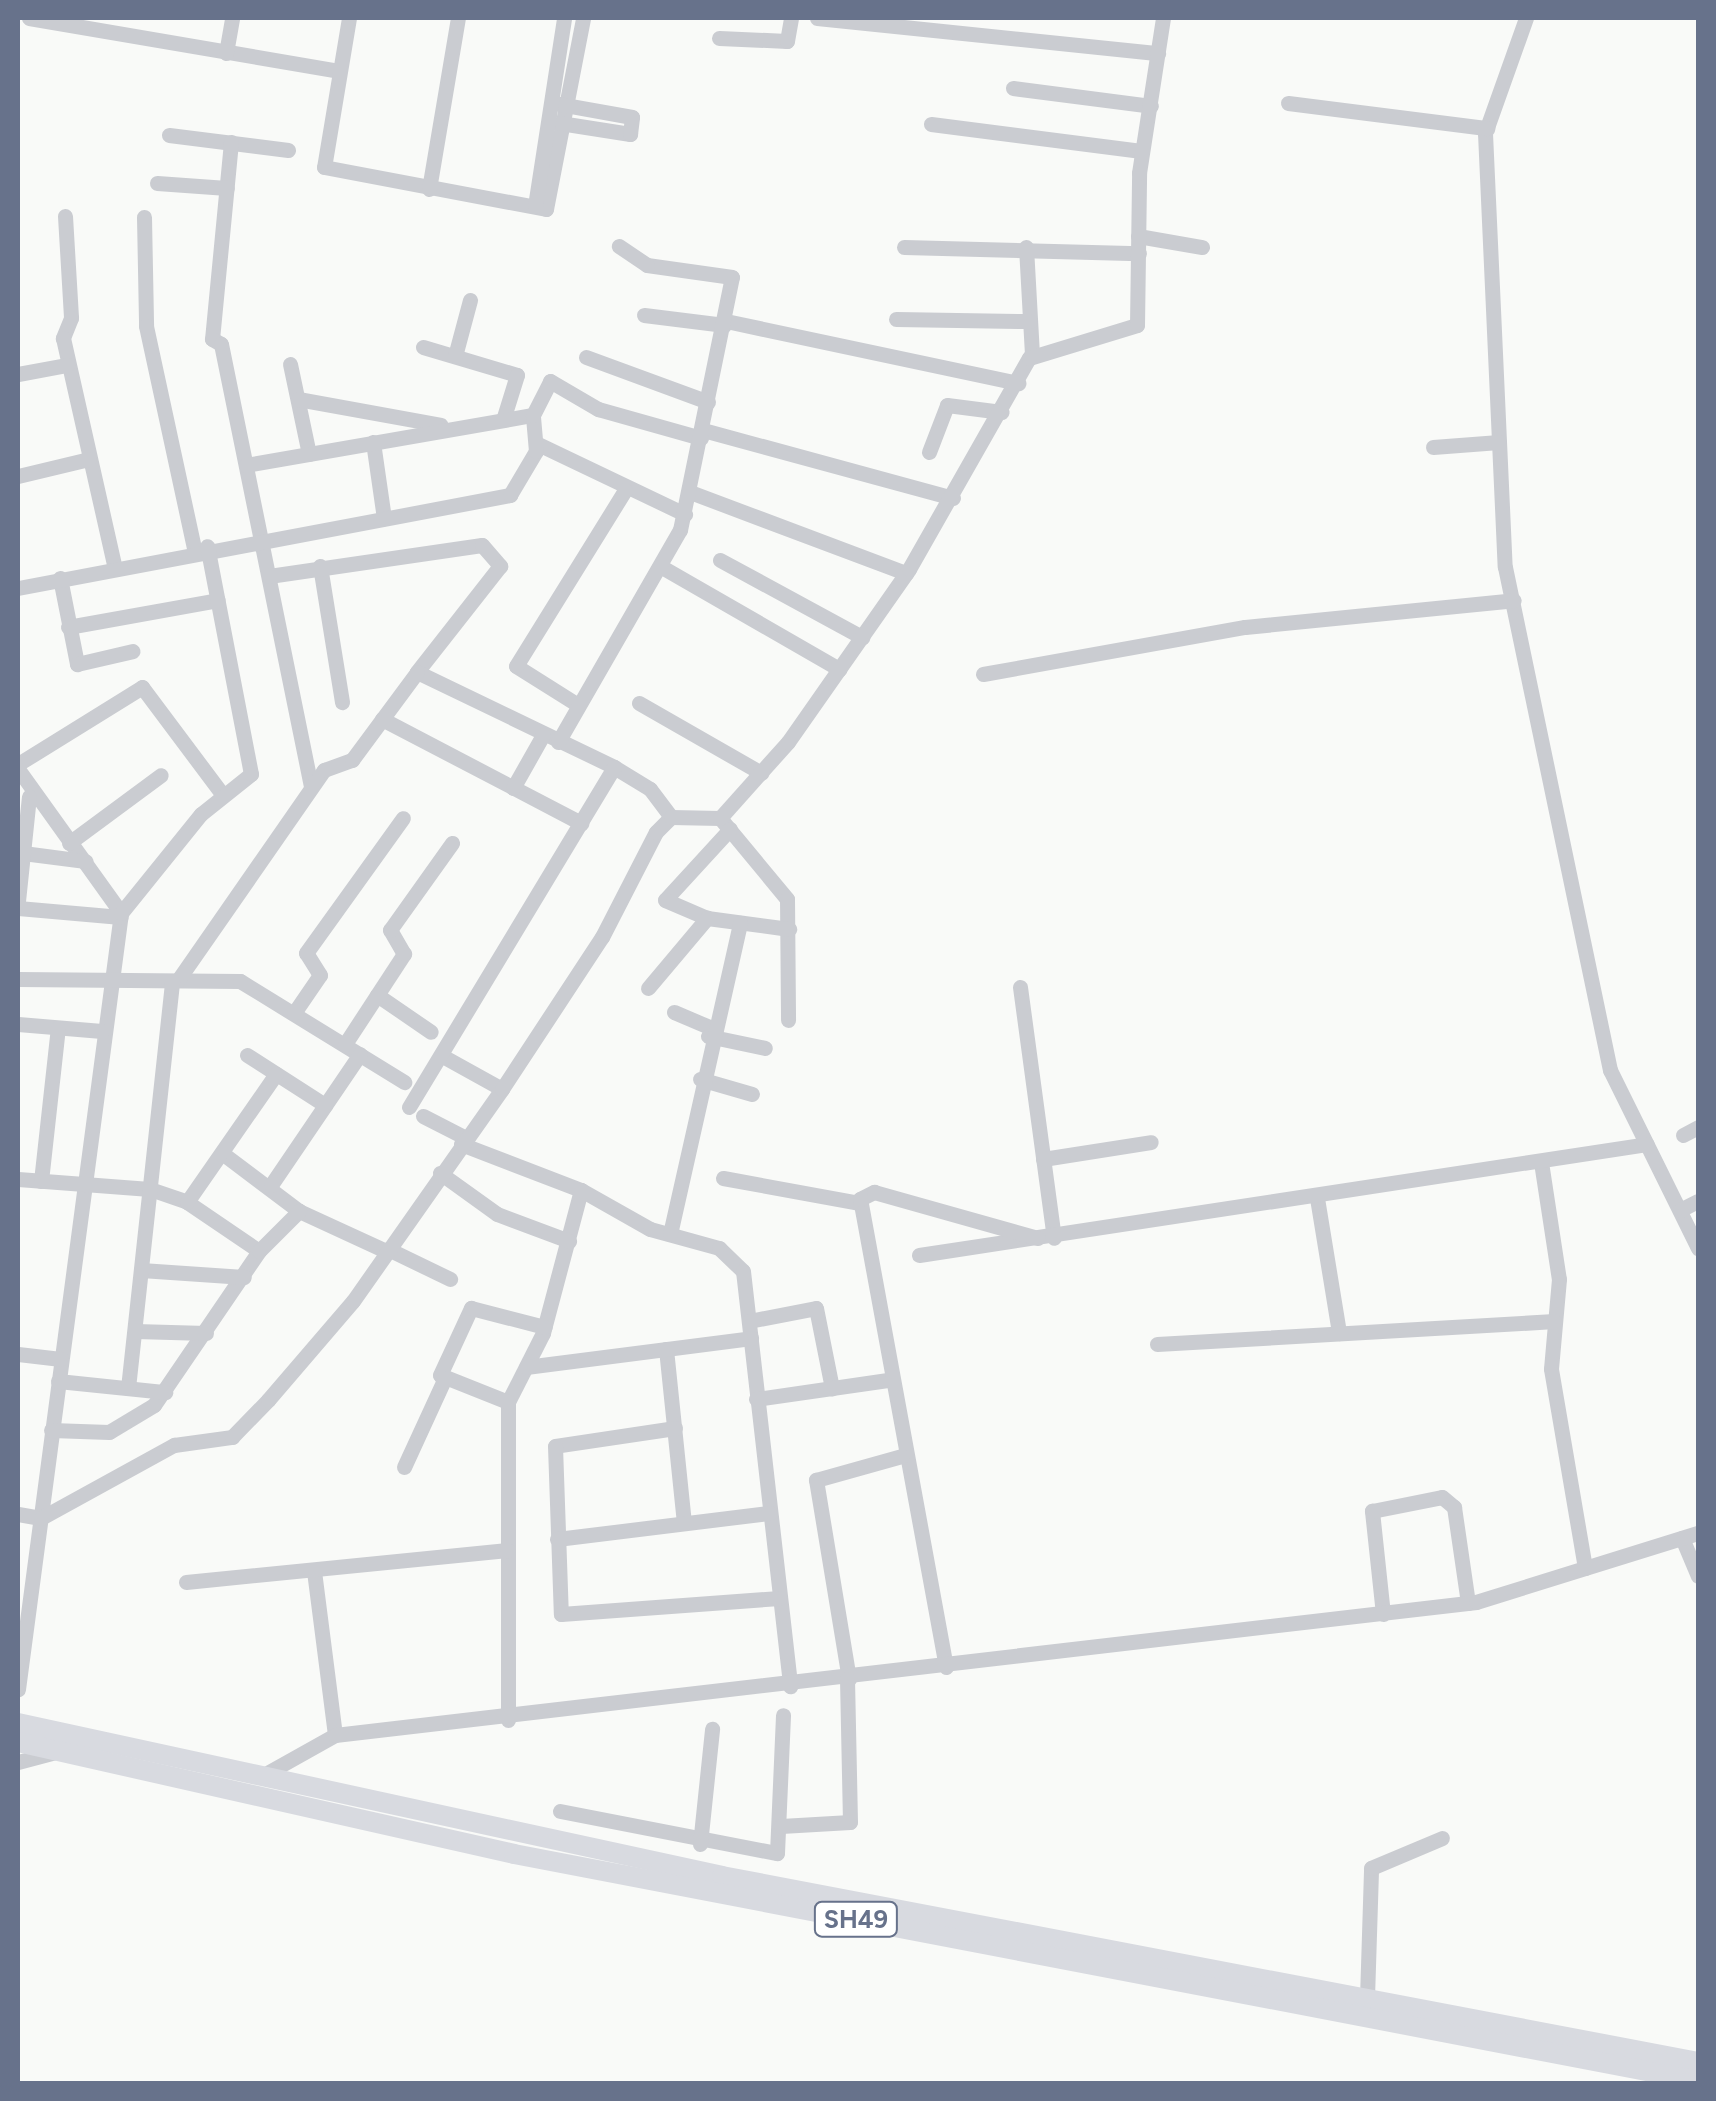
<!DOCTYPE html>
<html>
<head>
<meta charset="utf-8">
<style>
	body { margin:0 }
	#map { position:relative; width:1716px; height:2101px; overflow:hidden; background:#f9faf8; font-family:Figtree,sans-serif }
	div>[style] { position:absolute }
	.minor>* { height:15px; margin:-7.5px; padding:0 7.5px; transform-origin:7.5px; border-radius:7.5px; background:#caccd1 }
	.major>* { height:20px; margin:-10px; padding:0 10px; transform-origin:10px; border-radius:10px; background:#d8dae0 }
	span { translate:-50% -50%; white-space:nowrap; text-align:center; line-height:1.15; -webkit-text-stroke:10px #fff; paint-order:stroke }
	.shield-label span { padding:2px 8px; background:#fff; border:2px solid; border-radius:8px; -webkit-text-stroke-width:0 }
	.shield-label { font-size:25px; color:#67728b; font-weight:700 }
	.frame { position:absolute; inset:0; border:20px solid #67728b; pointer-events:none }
</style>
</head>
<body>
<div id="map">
	<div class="minor">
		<i style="left:29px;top:18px;width:314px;rotate:9.7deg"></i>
		<i style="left:349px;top:18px;width:151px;rotate:99.5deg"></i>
		<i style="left:324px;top:167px;width:226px;rotate:10.7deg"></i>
		<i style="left:546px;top:209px;width:195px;rotate:-79deg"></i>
		<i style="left:817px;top:18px;width:343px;rotate:5.9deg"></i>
		<i style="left:1526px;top:18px;width:122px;rotate:109.6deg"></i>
		<i style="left:1485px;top:133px;width:434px;rotate:87.4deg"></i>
		<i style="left:1505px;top:567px;width:514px;rotate:78.21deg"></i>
		<i style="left:1610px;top:1070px;width:199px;rotate:63.7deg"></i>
		<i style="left:719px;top:38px;width:68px;rotate:2.5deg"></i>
		<i style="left:787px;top:41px;width:23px;rotate:-80deg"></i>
		<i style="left:226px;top:53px;width:36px;rotate:-80deg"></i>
		<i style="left:1013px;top:88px;width:139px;rotate:7.4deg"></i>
		<i style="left:1288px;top:103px;width:201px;rotate:7.2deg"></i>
		<i style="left:560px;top:123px;width:71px;rotate:8.9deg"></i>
		<i style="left:630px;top:134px;width:17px;rotate:-83deg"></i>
		<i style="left:632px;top:117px;width:73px;rotate:-169.8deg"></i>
		<i style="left:931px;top:124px;width:212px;rotate:7.3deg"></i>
		<i style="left:169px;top:135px;width:120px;rotate:7.2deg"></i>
		<i style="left:231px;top:142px;width:198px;rotate:95.5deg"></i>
		<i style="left:212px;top:339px;width:10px;rotate:29deg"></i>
		<i style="left:221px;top:344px;width:451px;rotate:78.5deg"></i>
		<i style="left:157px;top:183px;width:70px;rotate:4.1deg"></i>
		<i style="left:429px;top:189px;width:173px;rotate:-80.4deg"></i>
		<i style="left:535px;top:206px;width:190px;rotate:-81.2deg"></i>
		<i style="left:65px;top:216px;width:102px;rotate:86.6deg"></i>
		<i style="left:71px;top:318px;width:22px;rotate:112deg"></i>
		<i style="left:63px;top:338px;width:233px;rotate:77.3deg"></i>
		<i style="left:144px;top:217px;width:109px;rotate:88.9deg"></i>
		<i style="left:146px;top:326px;width:227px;rotate:77.8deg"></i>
		<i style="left:1138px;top:236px;width:65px;rotate:9.8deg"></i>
		<i style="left:904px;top:247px;width:235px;rotate:1.5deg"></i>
		<i style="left:1026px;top:247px;width:106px;rotate:86.8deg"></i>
		<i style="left:644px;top:315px;width:81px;rotate:7.1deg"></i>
		<i style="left:896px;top:319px;width:134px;rotate:0.9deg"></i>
		<i style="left:726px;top:321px;width:299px;rotate:12deg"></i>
		<i style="left:423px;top:347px;width:98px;rotate:16.6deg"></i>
		<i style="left:517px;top:375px;width:47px;rotate:107.3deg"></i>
		<i style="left:455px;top:356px;width:58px;rotate:-75deg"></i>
		<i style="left:586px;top:357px;width:130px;rotate:20.2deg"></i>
		<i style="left:290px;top:364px;width:92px;rotate:78.1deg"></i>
		<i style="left:18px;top:374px;width:50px;rotate:-10.4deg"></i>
		<i style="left:298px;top:399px;width:145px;rotate:10.3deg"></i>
		<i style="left:703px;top:430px;width:259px;rotate:15.2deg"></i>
		<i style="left:373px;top:442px;width:77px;rotate:81.8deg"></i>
		<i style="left:538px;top:444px;width:163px;rotate:25.5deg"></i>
		<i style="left:1433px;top:447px;width:66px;rotate:-4.3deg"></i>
		<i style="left:929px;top:452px;width:50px;rotate:-69deg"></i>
		<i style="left:947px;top:405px;width:55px;rotate:7.3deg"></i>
		<i style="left:246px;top:465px;width:291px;rotate:-9.9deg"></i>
		<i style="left:18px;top:476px;width:73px;rotate:-13.5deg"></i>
		<i style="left:690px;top:492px;width:231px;rotate:20.6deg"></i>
		<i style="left:720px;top:560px;width:162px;rotate:28.5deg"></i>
		<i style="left:320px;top:566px;width:138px;rotate:80.8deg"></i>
		<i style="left:660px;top:566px;width:207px;rotate:29.9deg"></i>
		<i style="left:269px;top:576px;width:215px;rotate:-8.3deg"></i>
		<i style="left:482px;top:545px;width:28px;rotate:49deg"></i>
		<i style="left:500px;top:566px;width:135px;rotate:128.1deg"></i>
		<i style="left:417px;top:672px;width:219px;rotate:25.7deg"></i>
		<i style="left:614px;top:767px;width:42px;rotate:31.4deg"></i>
		<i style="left:650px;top:789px;width:35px;rotate:53deg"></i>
		<i style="left:60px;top:578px;width:88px;rotate:78.8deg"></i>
		<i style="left:77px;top:664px;width:57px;rotate:-13.1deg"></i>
		<i style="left:18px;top:588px;width:501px;rotate:-10.7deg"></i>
		<i style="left:510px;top:495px;width:51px;rotate:-59.4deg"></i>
		<i style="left:536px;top:451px;width:36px;rotate:-95deg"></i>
		<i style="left:533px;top:415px;width:38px;rotate:-63deg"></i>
		<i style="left:550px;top:381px;width:56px;rotate:30.3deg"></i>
		<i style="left:598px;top:409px;width:107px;rotate:15.7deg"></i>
		<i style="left:68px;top:627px;width:152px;rotate:-10.2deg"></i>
		<i style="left:983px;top:674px;width:266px;rotate:-10.2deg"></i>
		<i style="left:1245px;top:627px;width:270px;rotate:-5.7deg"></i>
		<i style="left:639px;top:703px;width:141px;rotate:29.8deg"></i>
		<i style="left:578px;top:705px;width:73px;rotate:-147.8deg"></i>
		<i style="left:516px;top:666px;width:207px;rotate:-58.2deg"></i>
		<i style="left:382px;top:719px;width:225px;rotate:27.6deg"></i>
		<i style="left:558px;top:742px;width:245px;rotate:-60.1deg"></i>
		<i style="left:680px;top:530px;width:258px;rotate:-78.4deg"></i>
		<i style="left:732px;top:277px;width:86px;rotate:-172deg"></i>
		<i style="left:647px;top:265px;width:34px;rotate:-146deg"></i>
		<i style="left:18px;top:764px;width:146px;rotate:-31.8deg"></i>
		<i style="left:142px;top:687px;width:134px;rotate:53.2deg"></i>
		<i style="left:18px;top:769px;width:177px;rotate:54.4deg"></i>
		<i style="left:121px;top:913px;width:783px;rotate:97.56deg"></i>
		<i style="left:513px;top:788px;width:61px;rotate:-60.5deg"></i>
		<i style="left:720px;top:818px;width:105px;rotate:50.4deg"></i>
		<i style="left:787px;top:899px;width:121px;rotate:89.5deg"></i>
		<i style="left:730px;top:829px;width:96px;rotate:132.5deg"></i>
		<i style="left:665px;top:900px;width:46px;rotate:23.2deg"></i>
		<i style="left:707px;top:918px;width:83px;rotate:7.6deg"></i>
		<i style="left:69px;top:843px;width:114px;rotate:-36.5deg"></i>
		<i style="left:23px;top:853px;width:63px;rotate:7.4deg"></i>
		<i style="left:18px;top:901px;width:105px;rotate:-84deg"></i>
		<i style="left:18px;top:908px;width:103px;rotate:5deg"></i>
		<i style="left:121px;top:913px;width:127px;rotate:-51.1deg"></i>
		<i style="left:201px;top:814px;width:64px;rotate:-38.7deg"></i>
		<i style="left:251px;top:774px;width:232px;rotate:-100.9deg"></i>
		<i style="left:18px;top:979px;width:222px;rotate:0.5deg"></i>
		<i style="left:240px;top:981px;width:193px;rotate:31.6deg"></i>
		<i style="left:178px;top:980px;width:256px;rotate:-55.2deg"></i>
		<i style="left:324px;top:770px;width:30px;rotate:-20deg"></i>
		<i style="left:352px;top:760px;width:109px;rotate:-53.5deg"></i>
		<i style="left:1020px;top:987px;width:253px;rotate:82.3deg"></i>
		<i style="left:648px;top:988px;width:92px;rotate:-49.9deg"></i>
		<i style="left:377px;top:995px;width:65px;rotate:34.4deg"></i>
		<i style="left:674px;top:1012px;width:39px;rotate:23deg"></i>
		<i style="left:294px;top:1013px;width:46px;rotate:-55.6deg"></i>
		<i style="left:320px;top:975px;width:26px;rotate:-122deg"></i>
		<i style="left:306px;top:953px;width:166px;rotate:-54.3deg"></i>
		<i style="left:18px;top:1024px;width:84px;rotate:4.8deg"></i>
		<i style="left:708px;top:1036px;width:58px;rotate:11.9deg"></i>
		<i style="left:345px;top:1044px;width:108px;rotate:-56.8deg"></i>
		<i style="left:404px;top:954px;width:28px;rotate:-120deg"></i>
		<i style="left:390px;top:930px;width:107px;rotate:-54.5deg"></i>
		<i style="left:247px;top:1055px;width:93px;rotate:32.7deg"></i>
		<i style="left:446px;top:1058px;width:64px;rotate:29deg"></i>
		<i style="left:700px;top:1079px;width:54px;rotate:16.1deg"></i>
		<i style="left:409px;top:1107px;width:397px;rotate:-58.9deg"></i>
		<i style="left:423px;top:1116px;width:48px;rotate:27.1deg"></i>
		<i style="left:1683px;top:1135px;width:17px;rotate:-28deg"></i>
		<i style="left:461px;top:1144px;width:129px;rotate:21deg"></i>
		<i style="left:581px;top:1190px;width:148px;rotate:104.9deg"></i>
		<i style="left:543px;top:1333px;width:77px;rotate:116.9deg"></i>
		<i style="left:508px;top:1402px;width:318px;rotate:90deg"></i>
		<i style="left:222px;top:1153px;width:96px;rotate:37deg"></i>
		<i style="left:299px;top:1211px;width:96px;rotate:24.7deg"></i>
		<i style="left:1043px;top:1159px;width:109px;rotate:-8.9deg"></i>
		<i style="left:1541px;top:1162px;width:118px;rotate:81.3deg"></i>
		<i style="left:1559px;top:1279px;width:90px;rotate:95.1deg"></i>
		<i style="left:1551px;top:1369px;width:202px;rotate:80.3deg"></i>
		<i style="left:440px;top:1173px;width:70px;rotate:35.7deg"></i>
		<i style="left:497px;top:1214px;width:77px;rotate:20.6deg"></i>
		<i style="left:723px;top:1178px;width:138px;rotate:10.4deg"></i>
		<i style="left:18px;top:1179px;width:132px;rotate:4.3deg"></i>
		<i style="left:150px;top:1189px;width:39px;rotate:19deg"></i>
		<i style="left:187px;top:1202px;width:87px;rotate:34.2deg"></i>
		<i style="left:259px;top:1251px;width:186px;rotate:124.3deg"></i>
		<i style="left:154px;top:1405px;width:52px;rotate:149deg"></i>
		<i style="left:109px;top:1432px;width:58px;rotate:-178deg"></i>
		<i style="left:41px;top:1181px;width:154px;rotate:-83.7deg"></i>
		<i style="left:271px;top:1185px;width:158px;rotate:-55.8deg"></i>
		<i style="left:581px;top:1190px;width:79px;rotate:29.5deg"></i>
		<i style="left:650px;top:1229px;width:72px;rotate:15.4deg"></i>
		<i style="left:719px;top:1248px;width:33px;rotate:44deg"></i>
		<i style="left:743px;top:1271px;width:418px;rotate:83.5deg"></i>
		<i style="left:1317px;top:1198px;width:137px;rotate:80.7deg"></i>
		<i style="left:187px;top:1202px;width:156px;rotate:-55.2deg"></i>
		<i style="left:1680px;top:1210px;width:20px;rotate:-27deg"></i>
		<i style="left:670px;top:1234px;width:319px;rotate:-77.3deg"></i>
		<i style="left:388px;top:1249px;width:69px;rotate:25.8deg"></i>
		<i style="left:259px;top:1251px;width:57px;rotate:-45deg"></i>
		<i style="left:919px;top:1255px;width:736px;rotate:-8.67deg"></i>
		<i style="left:141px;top:1270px;width:103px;rotate:3.9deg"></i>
		<i style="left:749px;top:1321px;width:68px;rotate:-11deg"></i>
		<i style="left:816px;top:1308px;width:82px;rotate:78.7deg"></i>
		<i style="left:135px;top:1331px;width:71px;rotate:1.6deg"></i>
		<i style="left:1157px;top:1344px;width:398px;rotate:-3.3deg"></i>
		<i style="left:666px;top:1349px;width:175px;rotate:84.1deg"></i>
		<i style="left:18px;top:1354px;width:43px;rotate:6.6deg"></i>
		<i style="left:526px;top:1367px;width:227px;rotate:-7.3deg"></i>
		<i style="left:58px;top:1381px;width:108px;rotate:5.9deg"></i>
		<i style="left:128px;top:1388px;width:409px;rotate:-83.8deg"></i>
		<i style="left:756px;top:1399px;width:133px;rotate:-8.2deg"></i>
		<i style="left:508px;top:1402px;width:73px;rotate:-158.3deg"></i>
		<i style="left:440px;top:1375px;width:74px;rotate:-65.2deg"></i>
		<i style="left:471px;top:1308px;width:76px;rotate:14.4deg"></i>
		<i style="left:675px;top:1428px;width:121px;rotate:171.5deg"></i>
		<i style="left:555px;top:1446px;width:168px;rotate:88deg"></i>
		<i style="left:561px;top:1614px;width:219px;rotate:-4.2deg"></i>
		<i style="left:404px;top:1467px;width:98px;rotate:-65.3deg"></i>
		<i style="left:18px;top:1514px;width:23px;rotate:10deg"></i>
		<i style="left:41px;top:1518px;width:152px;rotate:-28.8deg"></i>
		<i style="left:174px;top:1445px;width:59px;rotate:-7.9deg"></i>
		<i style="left:232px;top:1437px;width:52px;rotate:-45.8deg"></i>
		<i style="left:268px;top:1400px;width:130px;rotate:-49.4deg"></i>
		<i style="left:353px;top:1301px;width:259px;rotate:-54.9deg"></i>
		<i style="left:502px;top:1089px;width:182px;rotate:-56.7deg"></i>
		<i style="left:602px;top:937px;width:118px;rotate:-62.8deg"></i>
		<i style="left:656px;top:832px;width:21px;rotate:-45deg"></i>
		<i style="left:671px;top:817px;width:49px;rotate:1.2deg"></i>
		<i style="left:720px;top:818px;width:102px;rotate:-48.2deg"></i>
		<i style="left:788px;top:742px;width:211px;rotate:-55deg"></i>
		<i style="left:909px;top:569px;width:243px;rotate:-60.4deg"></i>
		<i style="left:1029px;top:358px;width:113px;rotate:-17deg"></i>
		<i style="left:1137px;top:325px;width:152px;rotate:-89.2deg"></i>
		<i style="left:1139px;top:173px;width:157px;rotate:-81.2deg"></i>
		<i style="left:1682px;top:1538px;width:41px;rotate:67.2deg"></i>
		<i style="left:557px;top:1539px;width:214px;rotate:-7deg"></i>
		<i style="left:314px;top:1571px;width:165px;rotate:82.7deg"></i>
		<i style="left:186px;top:1582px;width:323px;rotate:-5.7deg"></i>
		<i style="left:1383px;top:1614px;width:104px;rotate:-96.1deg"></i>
		<i style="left:1372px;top:1511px;width:71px;rotate:-11.3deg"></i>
		<i style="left:1442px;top:1497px;width:16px;rotate:40deg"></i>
		<i style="left:1454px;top:1507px;width:97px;rotate:81.7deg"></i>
		<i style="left:946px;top:1667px;width:476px;rotate:-100.4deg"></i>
		<i style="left:860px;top:1199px;width:16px;rotate:-27deg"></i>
		<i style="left:874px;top:1192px;width:170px;rotate:15.7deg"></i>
		<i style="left:849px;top:1679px;width:202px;rotate:-99.4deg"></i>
		<i style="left:816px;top:1480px;width:89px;rotate:-15.6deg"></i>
		<i style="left:18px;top:1762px;width:39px;rotate:-15deg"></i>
		<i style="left:260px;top:1777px;width:86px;rotate:-29.2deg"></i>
		<i style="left:335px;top:1735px;width:1149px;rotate:-6.65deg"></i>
		<i style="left:1476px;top:1602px;width:232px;rotate:-17.3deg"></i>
		<i style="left:560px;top:1811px;width:221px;rotate:11deg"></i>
		<i style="left:777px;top:1853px;width:138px;rotate:-87.5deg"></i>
		<i style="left:781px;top:1826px;width:69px;rotate:-3.3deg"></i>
		<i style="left:850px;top:1822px;width:143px;rotate:-91.2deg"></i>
		<i style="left:700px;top:1844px;width:116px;rotate:-84deg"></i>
		<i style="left:1367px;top:1998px;width:130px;rotate:-88.2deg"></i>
		<i style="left:1371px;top:1868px;width:77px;rotate:-22.9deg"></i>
	</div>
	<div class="major">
		<i style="left:18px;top:1723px;width:720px;rotate:12.26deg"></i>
		<i style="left:722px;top:1876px;width:994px;rotate:10.79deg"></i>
		<i style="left:18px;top:1742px;width:508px;rotate:12.72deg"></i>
		<i style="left:514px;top:1854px;width:1206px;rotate:10.85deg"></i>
	</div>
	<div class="shield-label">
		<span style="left:856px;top:1919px">SH49</span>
	</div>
	<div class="frame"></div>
</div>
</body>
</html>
